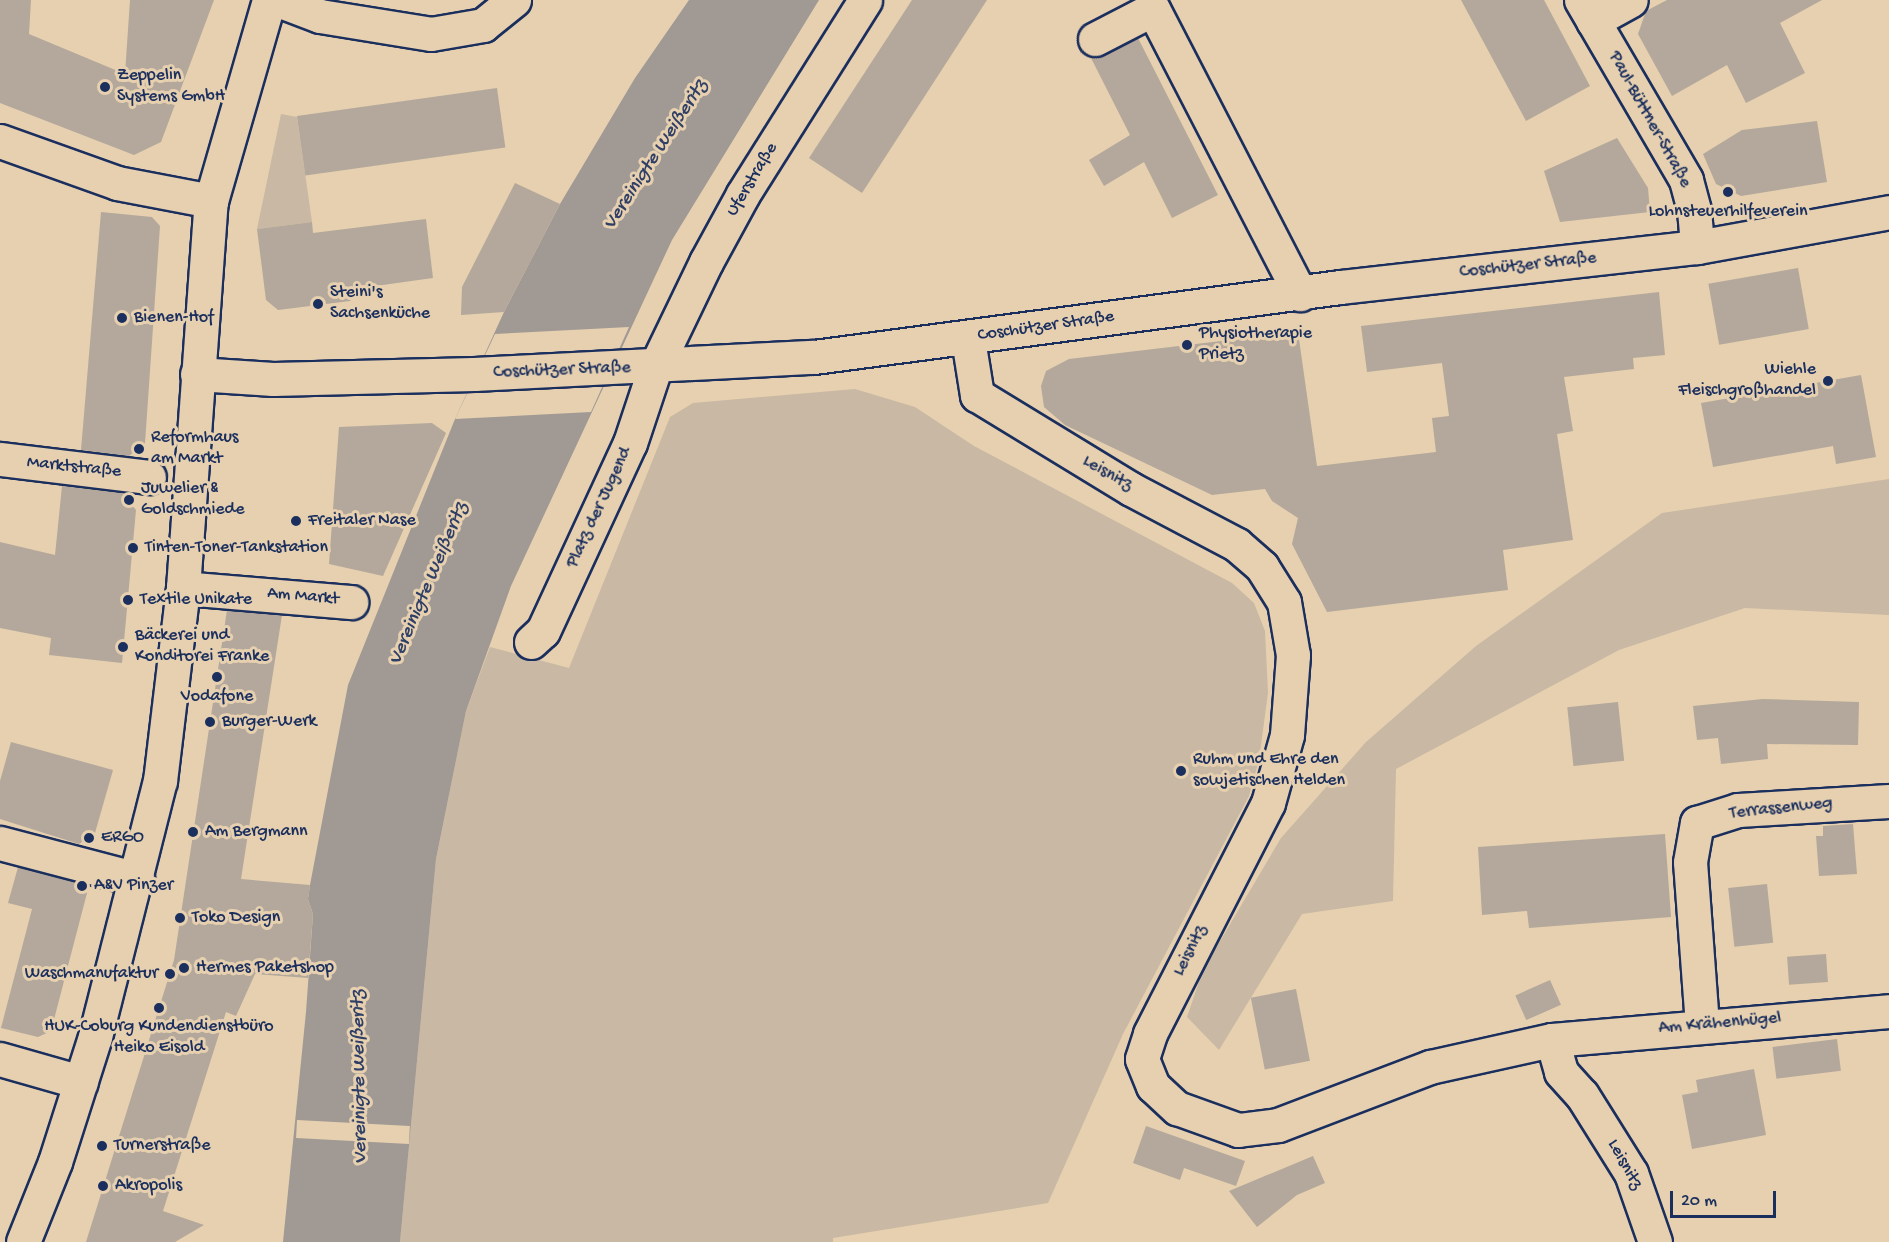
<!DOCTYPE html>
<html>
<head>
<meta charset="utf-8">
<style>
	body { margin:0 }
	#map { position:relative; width:1889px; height:1242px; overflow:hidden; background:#e6d0af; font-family:"Gochi Hand",sans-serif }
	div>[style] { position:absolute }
	.green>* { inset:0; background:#c9b8a3 }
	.water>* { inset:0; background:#a09994 }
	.pier>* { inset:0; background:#e6d0af; transform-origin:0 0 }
	.building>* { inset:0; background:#b3a89b; transform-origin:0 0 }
	.roads { filter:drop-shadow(2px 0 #1b2f5e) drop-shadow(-2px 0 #1b2f5e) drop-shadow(0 2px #1b2f5e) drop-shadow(0 -2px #1b2f5e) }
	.minor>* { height:33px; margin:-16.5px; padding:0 16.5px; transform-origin:16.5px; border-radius:16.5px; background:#e6d0af }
	.dots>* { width:16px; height:16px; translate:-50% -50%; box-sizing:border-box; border:3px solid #e6d0af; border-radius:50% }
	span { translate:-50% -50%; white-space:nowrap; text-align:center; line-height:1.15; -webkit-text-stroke:6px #e6d0af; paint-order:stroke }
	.poi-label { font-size:18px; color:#1b2f5e }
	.left { translate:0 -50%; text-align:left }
	.right { translate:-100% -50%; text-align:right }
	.street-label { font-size:18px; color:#1b2f5e }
	.water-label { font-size:20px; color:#2f3f66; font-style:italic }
	.scale { position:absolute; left:1670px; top:1191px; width:106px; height:27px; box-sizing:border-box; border:3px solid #1b2f5e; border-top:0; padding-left:8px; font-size:18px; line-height:21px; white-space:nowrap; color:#1b2f5e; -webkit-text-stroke:4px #e6d0af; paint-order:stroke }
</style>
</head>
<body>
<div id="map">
	<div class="green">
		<i style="clip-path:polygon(281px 114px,297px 117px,312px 222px,257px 229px)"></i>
		<i style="clip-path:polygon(855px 389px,915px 407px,974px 446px,1232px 583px,1254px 603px,1265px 631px,1268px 693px,1259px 760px,1249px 796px,1123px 1034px,1048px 1203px,833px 1238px,833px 1242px,400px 1242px,436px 859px,466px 711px,490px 647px,569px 668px,670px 417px,693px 403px)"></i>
		<i style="clip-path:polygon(1889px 479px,1889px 615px,1745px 608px,1619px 650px,1396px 769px,1393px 901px,1302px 914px,1219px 1050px,1187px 1017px,1203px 970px,1281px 838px,1366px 742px,1476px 646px,1662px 513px)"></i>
	</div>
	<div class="water">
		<i style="clip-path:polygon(689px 0,819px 0,672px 240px,511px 586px,466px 711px,436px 859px,400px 1242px,283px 1242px,306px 1012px,313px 914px,308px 899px,310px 885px,348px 685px,455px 419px,504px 312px,560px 204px,635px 78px)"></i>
	</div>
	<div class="pier">
		<i style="clip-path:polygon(629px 327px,591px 412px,455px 419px,495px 334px)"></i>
		<i style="left:297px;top:1120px;width:113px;height:18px;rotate:3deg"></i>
	</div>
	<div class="building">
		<i style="clip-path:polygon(0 0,31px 0,29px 34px,125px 74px,130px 0,214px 0,161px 142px,134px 155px,0 103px)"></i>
		<i style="clip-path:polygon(912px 0,987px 0,862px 193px,809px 158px)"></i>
		<i style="clip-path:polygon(1461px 0,1544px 0,1590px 86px,1526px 121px)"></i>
		<i style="clip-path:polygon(1667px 0,1822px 0,1780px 23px,1805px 73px,1746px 103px,1727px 65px,1672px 96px,1638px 34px,1646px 11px)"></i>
		<i style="clip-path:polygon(1138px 38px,1218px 195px,1172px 218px,1144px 162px,1104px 186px,1089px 160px,1130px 135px,1090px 56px,1104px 56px)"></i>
		<i style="left:497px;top:88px;width:60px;height:202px;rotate:82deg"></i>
		<i style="clip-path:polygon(1817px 121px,1827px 182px,1741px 196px,1716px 184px,1703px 154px,1742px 130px)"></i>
		<i style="clip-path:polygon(1617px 138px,1648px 188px,1650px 212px,1560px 222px,1544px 171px)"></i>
		<i style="clip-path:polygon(515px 183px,560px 204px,504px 312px,461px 315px,462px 287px)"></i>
		<i style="clip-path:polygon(101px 212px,152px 217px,160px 226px,145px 443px,129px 456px,81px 450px)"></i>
		<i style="clip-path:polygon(426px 219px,433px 278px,361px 288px,350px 301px,278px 310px,266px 300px,257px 229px,312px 222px,313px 233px)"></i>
		<i style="left:1798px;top:268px;width:62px;height:91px;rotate:80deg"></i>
		<i style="clip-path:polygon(1659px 292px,1665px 355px,1633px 358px,1634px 369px,1564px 377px,1573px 431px,1557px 434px,1573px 540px,1503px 550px,1508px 590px,1327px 612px,1292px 544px,1298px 518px,1272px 501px,1265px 489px,1212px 495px,1065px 425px,1044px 407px,1041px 386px,1046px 371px,1069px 359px,1298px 332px,1317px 466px,1436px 452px,1432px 418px,1449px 416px,1442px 363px,1367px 372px,1361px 326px)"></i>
		<i style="clip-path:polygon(1861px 375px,1876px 457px,1836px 464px,1833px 446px,1713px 467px,1701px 403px)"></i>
		<i style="clip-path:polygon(432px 423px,446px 433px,383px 576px,329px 564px,339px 427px)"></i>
		<i style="clip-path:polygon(62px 486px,122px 493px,136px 510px,122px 663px,49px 655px,51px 638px,0 628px,0 542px,55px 555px)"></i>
		<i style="clip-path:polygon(227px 610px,282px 615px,241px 879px,310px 885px,308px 899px,313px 914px,308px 978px,255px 974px,236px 1016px,226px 1012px,163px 1211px,204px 1225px,175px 1242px,86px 1242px,174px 960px)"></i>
		<i style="clip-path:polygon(1763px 699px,1859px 702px,1858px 745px,1767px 744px,1768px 759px,1721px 764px,1718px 738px,1697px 740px,1693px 706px)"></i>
		<i style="left:1618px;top:702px;width:59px;height:51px;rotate:84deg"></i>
		<i style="clip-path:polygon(11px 742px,113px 770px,95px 833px,79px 844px,0 819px,0 781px)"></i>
		<i style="clip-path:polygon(1853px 824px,1857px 874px,1819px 876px,1816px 836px,1823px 836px,1823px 826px)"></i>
		<i style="clip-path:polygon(1665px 834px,1671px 917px,1529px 928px,1527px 911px,1482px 915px,1478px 847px)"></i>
		<i style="clip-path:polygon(18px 867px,80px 883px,87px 893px,51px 1031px,38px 1037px,1px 1028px,32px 909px,8px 903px)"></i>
		<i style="left:1767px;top:884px;width:59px;height:39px;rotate:84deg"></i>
		<i style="left:1826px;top:954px;width:28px;height:39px;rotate:86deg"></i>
		<i style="left:1550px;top:980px;width:27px;height:38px;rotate:66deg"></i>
		<i style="left:1296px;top:989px;width:73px;height:46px;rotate:79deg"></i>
		<i style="left:1837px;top:1039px;width:32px;height:65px;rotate:83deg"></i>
		<i style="clip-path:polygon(1754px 1069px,1766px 1135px,1692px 1149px,1682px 1095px,1698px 1092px,1696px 1080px)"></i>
		<i style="clip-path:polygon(1146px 1126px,1245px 1161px,1236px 1186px,1184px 1168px,1180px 1180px,1133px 1163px)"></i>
		<i style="clip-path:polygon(1313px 1156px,1325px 1183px,1297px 1195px,1257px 1227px,1229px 1191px)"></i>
	</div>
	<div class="roads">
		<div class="minor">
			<i style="left:278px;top:0;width:45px;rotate:20.9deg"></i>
			<i style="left:320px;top:16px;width:112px;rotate:9.2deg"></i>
			<i style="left:431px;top:34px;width:53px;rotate:-9.8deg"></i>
			<i style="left:483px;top:25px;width:40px;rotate:-39deg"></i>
			<i style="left:1581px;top:0;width:208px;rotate:59.7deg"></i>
			<i style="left:1686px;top:180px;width:31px;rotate:75deg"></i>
			<i style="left:1694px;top:210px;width:37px;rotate:85deg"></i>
			<i style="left:1593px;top:21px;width:43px;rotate:-28.9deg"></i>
			<i style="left:1095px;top:39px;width:65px;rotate:-27.3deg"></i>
			<i style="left:1153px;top:9px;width:321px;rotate:62.7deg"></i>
			<i style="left:0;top:141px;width:124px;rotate:19.7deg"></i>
			<i style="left:117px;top:183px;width:96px;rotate:10.8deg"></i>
			<i style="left:968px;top:339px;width:57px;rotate:80.9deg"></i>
			<i style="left:977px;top:395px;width:180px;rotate:31.4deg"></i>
			<i style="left:1131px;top:489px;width:120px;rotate:27.8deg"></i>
			<i style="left:1237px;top:545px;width:33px;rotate:41deg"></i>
			<i style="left:1262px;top:567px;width:41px;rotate:57.8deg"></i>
			<i style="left:1284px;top:602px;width:54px;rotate:80.4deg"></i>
			<i style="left:1293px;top:655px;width:80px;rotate:94.3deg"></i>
			<i style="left:1287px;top:735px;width:71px;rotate:105.6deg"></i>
			<i style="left:1268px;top:803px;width:259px;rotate:117.1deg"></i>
			<i style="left:1150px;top:1034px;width:26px;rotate:108deg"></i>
			<i style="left:1142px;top:1059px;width:29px;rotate:68deg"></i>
			<i style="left:1153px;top:1086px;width:33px;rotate:43deg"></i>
			<i style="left:1177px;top:1108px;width:65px;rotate:19.8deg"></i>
			<i style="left:1238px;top:1130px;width:40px;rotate:-7.1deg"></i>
			<i style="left:1278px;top:1125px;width:163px;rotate:-20.9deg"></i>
			<i style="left:1430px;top:1067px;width:125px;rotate:-12.5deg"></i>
			<i style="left:1552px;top:1040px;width:338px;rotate:-4.9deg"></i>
			<i style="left:197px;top:374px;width:76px;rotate:3.8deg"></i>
			<i style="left:273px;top:379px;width:201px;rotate:-1.4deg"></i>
			<i style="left:474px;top:374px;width:340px;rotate:-2.9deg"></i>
			<i style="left:814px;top:357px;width:531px;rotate:-7.58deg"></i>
			<i style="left:1340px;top:287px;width:359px;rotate:-6.4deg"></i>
			<i style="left:1697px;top:247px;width:195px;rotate:-10.3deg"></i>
			<i style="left:0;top:459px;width:150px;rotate:6.9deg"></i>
			<i style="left:183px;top:588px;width:169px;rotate:4.8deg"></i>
			<i style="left:531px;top:642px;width:16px;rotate:-43deg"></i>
			<i style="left:543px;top:631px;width:207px;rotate:-65.2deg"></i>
			<i style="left:630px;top:443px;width:79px;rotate:-71.6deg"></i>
			<i style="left:655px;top:368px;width:118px;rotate:-64.3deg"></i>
			<i style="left:706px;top:262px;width:77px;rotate:-61.4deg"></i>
			<i style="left:743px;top:194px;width:229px;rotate:-57.8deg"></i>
			<i style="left:0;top:843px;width:142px;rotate:14.7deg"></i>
			<i style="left:1702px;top:1025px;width:163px;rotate:-94.2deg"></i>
			<i style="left:1690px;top:862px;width:40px;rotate:-80deg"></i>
			<i style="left:1697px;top:823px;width:43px;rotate:-17.6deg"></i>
			<i style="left:1738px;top:810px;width:151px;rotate:-3.4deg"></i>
			<i style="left:1552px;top:1040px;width:33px;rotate:74deg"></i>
			<i style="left:1561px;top:1072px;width:31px;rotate:48deg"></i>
			<i style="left:1582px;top:1095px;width:92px;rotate:57.9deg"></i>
			<i style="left:1631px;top:1173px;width:73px;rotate:70.8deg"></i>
			<i style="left:0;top:1059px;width:84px;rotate:15.9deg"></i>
			<i style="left:23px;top:1242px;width:86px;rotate:-68.2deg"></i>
			<i style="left:55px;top:1162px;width:131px;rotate:-72.3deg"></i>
			<i style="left:95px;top:1037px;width:264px;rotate:-75.8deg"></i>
			<i style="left:160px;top:781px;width:194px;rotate:-83.2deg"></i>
			<i style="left:183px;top:588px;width:388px;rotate:-85.9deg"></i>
			<i style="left:211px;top:201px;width:209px;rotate:-73.9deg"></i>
		</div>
	</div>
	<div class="dots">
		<i style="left:105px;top:87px;background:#1b2f5e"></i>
		<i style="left:1728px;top:192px;background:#1b2f5e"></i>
		<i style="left:318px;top:304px;background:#1b2f5e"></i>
		<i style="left:122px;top:318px;background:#1b2f5e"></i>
		<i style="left:1187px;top:345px;background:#1b2f5e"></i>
		<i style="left:1828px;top:381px;background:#1b2f5e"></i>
		<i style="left:139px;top:449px;background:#1b2f5e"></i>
		<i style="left:129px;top:500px;background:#1b2f5e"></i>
		<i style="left:296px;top:521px;background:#1b2f5e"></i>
		<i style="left:133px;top:548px;background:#1b2f5e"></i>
		<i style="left:128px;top:600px;background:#1b2f5e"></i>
		<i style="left:123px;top:647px;background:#1b2f5e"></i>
		<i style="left:217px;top:677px;background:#1b2f5e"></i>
		<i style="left:210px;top:722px;background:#1b2f5e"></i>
		<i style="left:1181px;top:771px;background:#1b2f5e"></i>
		<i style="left:193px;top:832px;background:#1b2f5e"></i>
		<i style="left:89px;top:838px;background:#1b2f5e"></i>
		<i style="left:82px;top:886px;background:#1b2f5e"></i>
		<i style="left:180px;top:918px;background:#1b2f5e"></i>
		<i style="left:184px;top:968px;background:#1b2f5e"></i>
		<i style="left:170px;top:974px;background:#1b2f5e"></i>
		<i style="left:159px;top:1008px;background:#1b2f5e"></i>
		<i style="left:102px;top:1146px;background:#1b2f5e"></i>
		<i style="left:103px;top:1186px;background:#1b2f5e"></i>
	</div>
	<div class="poi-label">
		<span class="left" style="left:117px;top:87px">Zeppelin<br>Systems GmbH</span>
		<span style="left:1728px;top:212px">Lohnsteuerhilfeverein</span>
		<span class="left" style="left:330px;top:304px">Steini's<br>Sachsenküche</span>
		<span class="left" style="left:134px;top:318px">Bienen-Hof</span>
		<span class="left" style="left:1199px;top:345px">Physiotherapie<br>Prietz</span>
		<span class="right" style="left:1816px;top:381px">Wiehle<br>Fleischgroßhandel</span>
		<span class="left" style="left:151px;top:449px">Reformhaus<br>am Markt</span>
		<span class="left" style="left:141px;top:500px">Juwelier &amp;<br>Goldschmiede</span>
		<span class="left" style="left:308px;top:521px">Freitaler Nase</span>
		<span class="left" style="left:145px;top:548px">Tinten-Toner-Tankstation</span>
		<span class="left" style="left:140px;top:600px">Textile Unikate</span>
		<span class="left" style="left:135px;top:647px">Bäckerei und<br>Konditorei Franke</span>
		<span style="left:217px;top:697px">Vodafone</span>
		<span class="left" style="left:222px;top:722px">Burger-Werk</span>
		<span class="left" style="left:1193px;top:771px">Ruhm und Ehre den<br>sowjetischen Helden</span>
		<span class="left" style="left:205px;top:832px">Am Bergmann</span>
		<span class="left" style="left:101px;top:838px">ERGO</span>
		<span class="left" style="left:94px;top:886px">A&amp;V Pinzer</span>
		<span class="left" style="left:192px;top:918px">Toko Design</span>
		<span class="left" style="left:196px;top:968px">Hermes Paketshop</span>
		<span class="right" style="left:158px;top:974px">Waschmanufaktur</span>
		<span style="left:159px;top:1038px">HUK-Coburg Kundendienstbüro<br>Heiko Eisold</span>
		<span class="left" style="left:114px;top:1146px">Turnerstraße</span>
		<span class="left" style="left:115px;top:1186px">Akropolis</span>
	</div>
	<div class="street-label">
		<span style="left:1649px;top:120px;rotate:61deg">Paul-Büttner-Straße</span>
		<span style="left:753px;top:180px;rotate:-59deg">Uferstraße</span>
		<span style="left:1528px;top:266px;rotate:-6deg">Coschützer Straße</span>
		<span style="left:1046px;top:327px;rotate:-8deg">Coschützer Straße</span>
		<span style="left:562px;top:371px;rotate:-2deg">Coschützer Straße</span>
		<span style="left:74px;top:468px;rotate:6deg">Marktstraße</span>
		<span style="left:1107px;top:474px;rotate:30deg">Leisnitz</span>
		<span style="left:600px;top:508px;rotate:-65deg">Platz der Jugend</span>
		<span style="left:303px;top:597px;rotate:5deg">Am Markt</span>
		<span style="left:1781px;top:809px;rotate:-6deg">Terrassenweg</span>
		<span style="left:1191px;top:951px;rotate:-63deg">Leisnitz</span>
		<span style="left:1720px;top:1024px;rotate:-5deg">Am Krähenhügel</span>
		<span style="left:1624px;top:1165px;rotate:61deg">Leisnitz</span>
	</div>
	<div class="water-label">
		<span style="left:656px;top:155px;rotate:-57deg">Vereinigte Weißeritz</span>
		<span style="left:429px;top:584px;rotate:-67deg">Vereinigte Weißeritz</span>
		<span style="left:360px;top:1077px;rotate:-91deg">Vereinigte Weißeritz</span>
	</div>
	<div class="scale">20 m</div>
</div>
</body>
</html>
